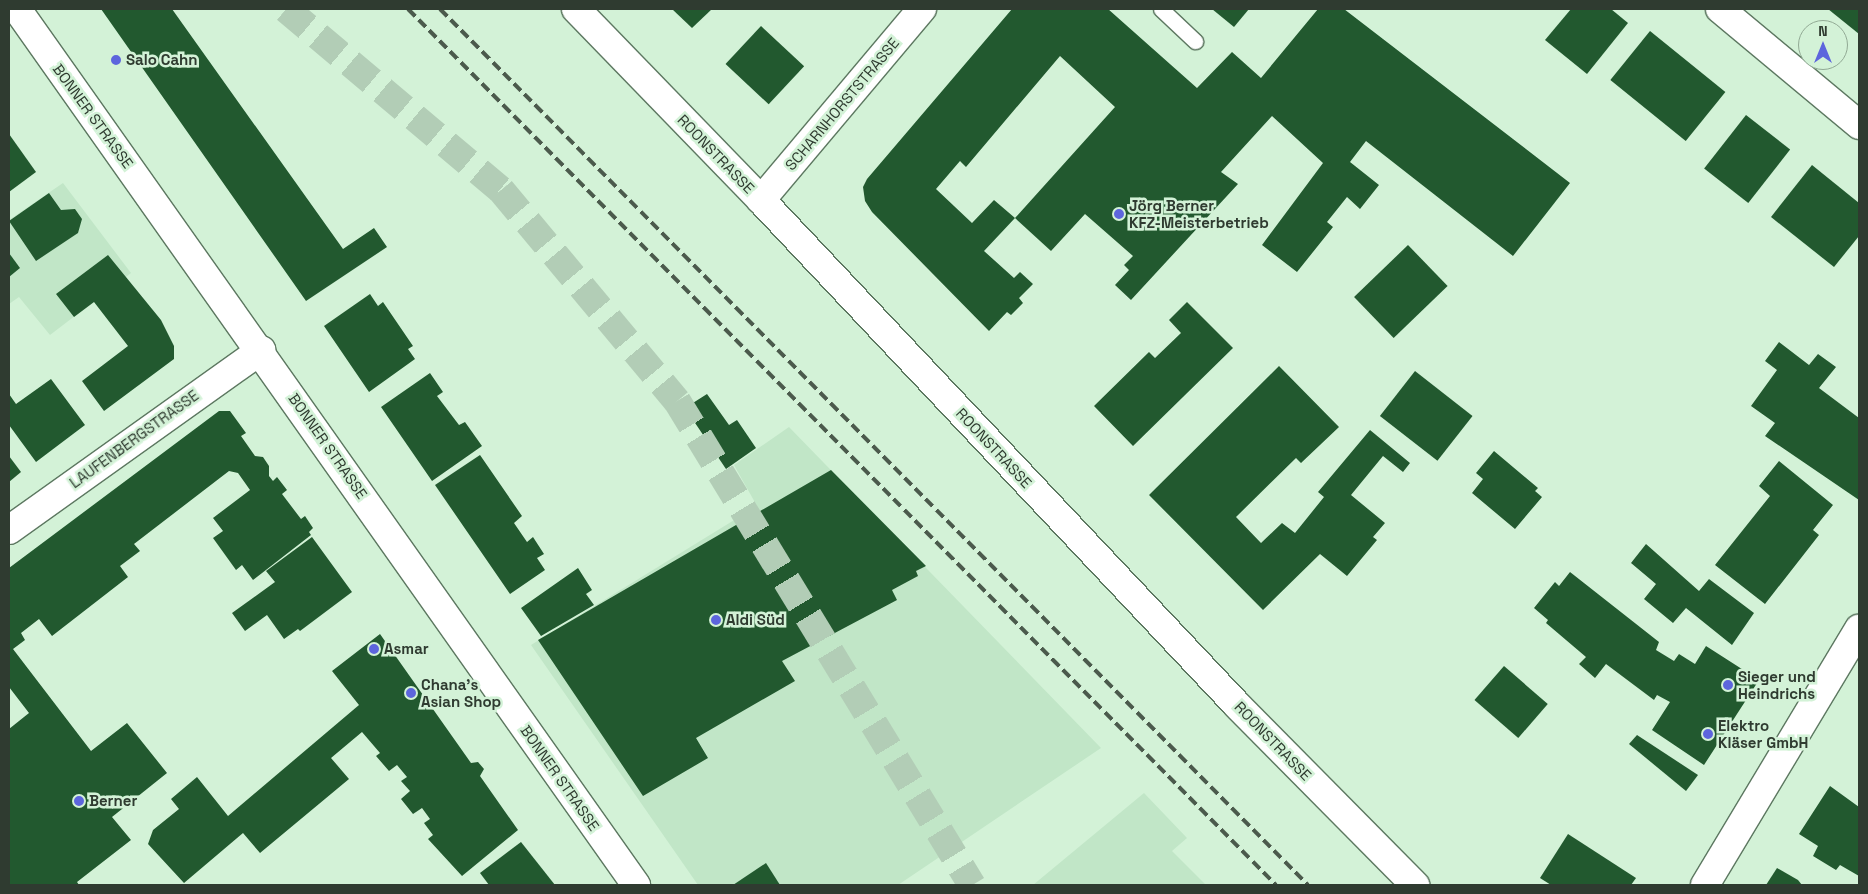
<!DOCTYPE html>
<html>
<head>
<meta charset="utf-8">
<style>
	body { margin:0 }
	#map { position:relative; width:1868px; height:894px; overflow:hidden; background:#d3f2d7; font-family:"Space Grotesk",sans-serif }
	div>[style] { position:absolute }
	.built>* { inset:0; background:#c1e6c7 }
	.building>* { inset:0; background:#22592f; transform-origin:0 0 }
	.primary-tunnel>* { height:28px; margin-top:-14px; transform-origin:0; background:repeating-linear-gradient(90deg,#b2cdb6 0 28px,transparent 0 42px) }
	.roads { filter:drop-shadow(1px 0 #5d7861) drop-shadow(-1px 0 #5d7861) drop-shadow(0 1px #5d7861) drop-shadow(0 -1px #5d7861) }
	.service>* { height:15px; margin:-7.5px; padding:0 7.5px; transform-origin:7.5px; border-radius:7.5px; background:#fff }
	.minor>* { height:28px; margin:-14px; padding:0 14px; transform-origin:14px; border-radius:14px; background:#fff }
	.secondary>* { height:28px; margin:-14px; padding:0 14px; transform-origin:14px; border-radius:14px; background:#fff }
	.rail>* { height:4px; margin-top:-2px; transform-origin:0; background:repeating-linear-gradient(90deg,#4b5a4c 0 10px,transparent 0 15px) }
	.dots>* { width:14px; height:14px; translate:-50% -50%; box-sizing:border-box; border:2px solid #d3f2d7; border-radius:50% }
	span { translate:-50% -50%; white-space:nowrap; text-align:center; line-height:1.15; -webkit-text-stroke:5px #d3f2d7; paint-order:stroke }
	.poi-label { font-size:15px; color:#2f3b30; font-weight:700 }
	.left { translate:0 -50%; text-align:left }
	.street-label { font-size:15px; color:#2f3b30 }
	.frame { position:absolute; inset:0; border:10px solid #2f3b30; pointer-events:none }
	.north { position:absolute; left:1798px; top:20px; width:50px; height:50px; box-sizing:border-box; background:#d3f2d7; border:1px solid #91a994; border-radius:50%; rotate:0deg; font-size:14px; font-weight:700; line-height:20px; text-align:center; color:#2f3b30 }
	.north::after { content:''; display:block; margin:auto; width:18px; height:22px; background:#5d65dd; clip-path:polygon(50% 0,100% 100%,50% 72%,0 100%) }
</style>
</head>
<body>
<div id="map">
	<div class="built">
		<i style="clip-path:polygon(63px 183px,131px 273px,50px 335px,19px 297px,9px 304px,9px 220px)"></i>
		<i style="clip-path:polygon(789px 427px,1101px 748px,898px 885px,698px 885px,531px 645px,757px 506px,734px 465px)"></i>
		<i style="clip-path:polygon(1144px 793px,1187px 838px,1172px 851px,1206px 885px,1033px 885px)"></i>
	</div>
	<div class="building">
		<i style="clip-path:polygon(101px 9px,172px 9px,343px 249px,374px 228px,387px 247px,306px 301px)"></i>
		<i style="clip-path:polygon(672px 9px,712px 9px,692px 28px)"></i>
		<i style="clip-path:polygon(1012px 9px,1108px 9px,1197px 88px,1232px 52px,1261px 78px,1318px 9px,1344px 9px,1570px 183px,1513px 256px,1366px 141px,1350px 162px,1379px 185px,1360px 209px,1347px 197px,1327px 222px,1333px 227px,1297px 272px,1262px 245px,1323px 163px,1272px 116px,1221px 172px,1238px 184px,1131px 300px,1115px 285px,1129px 270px,1124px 265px,1133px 256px,1085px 214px,1051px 251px,1015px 218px,1115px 107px,1060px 56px,966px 167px,960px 161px,936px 189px,972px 223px,994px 200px,1015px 218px,984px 251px,1014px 278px,1020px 272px,1033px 284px,1019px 298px,1023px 303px,1011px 315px,1007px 312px,989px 331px,872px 212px,865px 201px,863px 187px,867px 179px)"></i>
		<i style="clip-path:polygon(1212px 9px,1249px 9px,1234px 27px)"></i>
		<i style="clip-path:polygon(1571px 9px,1611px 9px,1628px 23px,1587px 74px,1545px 40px)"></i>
		<i style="clip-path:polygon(1828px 9px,1859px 9px,1859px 34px)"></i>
		<i style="left:761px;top:26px;width:59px;height:52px;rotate:43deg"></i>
		<i style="left:1650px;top:31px;width:97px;height:63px;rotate:39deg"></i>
		<i style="left:1746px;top:115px;width:56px;height:68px;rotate:38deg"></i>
		<i style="clip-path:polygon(9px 134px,36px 172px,9px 192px)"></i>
		<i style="clip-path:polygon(1812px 165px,1859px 203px,1859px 236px,1834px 267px,1771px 217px)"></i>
		<i style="clip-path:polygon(49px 193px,61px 210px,75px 209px,82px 219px,78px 233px,36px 261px,9px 221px)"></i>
		<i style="left:1408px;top:245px;width:57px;height:75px;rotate:46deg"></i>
		<i style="clip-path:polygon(9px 253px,20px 268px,9px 277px)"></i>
		<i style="clip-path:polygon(108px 255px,161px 320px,174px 346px,174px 359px,104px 411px,82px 381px,128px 346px,94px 302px,74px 317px,56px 294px)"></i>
		<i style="clip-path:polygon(370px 294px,378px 306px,383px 302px,413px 346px,408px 349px,415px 359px,369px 392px,324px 326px)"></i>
		<i style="clip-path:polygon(1187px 302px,1233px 348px,1133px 446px,1094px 406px,1149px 352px,1155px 358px,1181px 333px,1169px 320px)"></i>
		<i style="clip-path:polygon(1779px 342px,1809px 365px,1818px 354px,1836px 367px,1819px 388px,1859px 418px,1859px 500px,1765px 436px,1775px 423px,1751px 406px,1777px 370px,1765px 361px)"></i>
		<i style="clip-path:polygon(1279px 366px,1339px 427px,1301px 463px,1296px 458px,1236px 517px,1261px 543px,1282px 523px,1295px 533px,1324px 497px,1318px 492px,1370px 430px,1410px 463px,1403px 472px,1383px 456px,1351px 495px,1385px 523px,1373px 537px,1377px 540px,1347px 576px,1320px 554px,1263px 610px,1149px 495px)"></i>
		<i style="left:1415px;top:371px;width:73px;height:57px;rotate:38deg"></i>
		<i style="clip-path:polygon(430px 373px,443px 392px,437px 396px,459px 425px,465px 422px,482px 446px,432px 481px,381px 407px)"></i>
		<i style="clip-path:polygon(51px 379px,85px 425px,36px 462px,9px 425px,9px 394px,16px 404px)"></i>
		<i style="clip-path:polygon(707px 394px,729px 425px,737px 420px,756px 448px,726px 469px,685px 408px)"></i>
		<i style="clip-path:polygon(219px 411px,230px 411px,246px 433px,241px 436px,255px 456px,263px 457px,269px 466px,269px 476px,273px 481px,277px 477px,287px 490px,282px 494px,301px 519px,305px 516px,313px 528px,309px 532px,311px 535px,253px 580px,242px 565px,236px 570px,213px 538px,223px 531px,213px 518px,250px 490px,238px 473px,229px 471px,134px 544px,140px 551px,120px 566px,128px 577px,52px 636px,39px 619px,21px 633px,25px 640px,13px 649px,91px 751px,127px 723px,167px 773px,112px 817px,131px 840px,77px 882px,79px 885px,9px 885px,9px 729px,29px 713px,9px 687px,9px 568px)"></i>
		<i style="clip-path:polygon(1494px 451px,1538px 488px,1535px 491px,1542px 497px,1515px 529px,1472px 493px,1483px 479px,1476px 473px)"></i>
		<i style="clip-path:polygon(480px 455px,522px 516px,514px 523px,527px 542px,533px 537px,544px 554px,537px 558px,545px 570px,510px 594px,435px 485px)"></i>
		<i style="clip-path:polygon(9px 456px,21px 472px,9px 482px)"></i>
		<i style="clip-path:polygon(1779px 461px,1833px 505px,1813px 530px,1819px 535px,1765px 604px,1715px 565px,1770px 496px,1759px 486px)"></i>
		<i style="clip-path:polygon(831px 470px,926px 566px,916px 571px,918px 576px,892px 590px,897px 600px,782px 661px,795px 681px,696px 738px,708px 758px,643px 796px,538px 640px)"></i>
		<i style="clip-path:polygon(312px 537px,352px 592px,300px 631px,298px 629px,284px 639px,267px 615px,245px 631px,232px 613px,275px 582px,266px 571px)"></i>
		<i style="clip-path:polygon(1646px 544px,1699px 591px,1709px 579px,1754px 613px,1732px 645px,1686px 608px,1673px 623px,1644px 599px,1656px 584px,1631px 563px)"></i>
		<i style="clip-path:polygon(578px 568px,592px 590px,586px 594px,594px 605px,541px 636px,521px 608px)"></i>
		<i style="clip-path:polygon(1570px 572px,1659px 642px,1656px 650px,1674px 661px,1679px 654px,1695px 664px,1706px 646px,1759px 680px,1704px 765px,1652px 730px,1670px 702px,1657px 695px,1654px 700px,1606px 664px,1595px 678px,1579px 664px,1586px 657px,1546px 623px,1548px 620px,1534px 608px,1555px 582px,1559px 586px)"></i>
		<i style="clip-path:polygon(380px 634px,471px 763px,478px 762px,484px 769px,480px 776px,518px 830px,462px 876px,428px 839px,433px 835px,424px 823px,430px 819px,422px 808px,413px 814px,401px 799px,410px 791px,401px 781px,407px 777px,397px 765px,389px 771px,376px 756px,380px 753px,362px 732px,331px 758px,349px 779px,260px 853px,243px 833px,184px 883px,148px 844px,153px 830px,179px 809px,171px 799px,197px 777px,228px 816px,359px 705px,332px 671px)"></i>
		<i style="left:1504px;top:666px;width:58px;height:45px;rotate:41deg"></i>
		<i style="clip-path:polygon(1637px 735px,1698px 775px,1686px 791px,1629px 744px)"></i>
		<i style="clip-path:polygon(1830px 786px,1859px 807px,1859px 876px,1840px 865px,1836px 870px,1813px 856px,1818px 846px,1799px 834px)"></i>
		<i style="clip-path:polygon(1568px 834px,1636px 878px,1631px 885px,1551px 885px,1540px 878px)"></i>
		<i style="clip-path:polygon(521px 842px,555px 885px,489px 885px,480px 873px)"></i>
		<i style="clip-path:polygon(766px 863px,780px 885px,733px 885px)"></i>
		<i style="clip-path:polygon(1777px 868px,1798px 880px,1802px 885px,1766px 885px)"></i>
	</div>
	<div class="primary-tunnel">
		<i style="left:286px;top:9px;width:281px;rotate:40.1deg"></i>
		<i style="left:501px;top:190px;width:275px;rotate:50.2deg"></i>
		<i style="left:677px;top:401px;width:567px;rotate:58.64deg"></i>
	</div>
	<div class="roads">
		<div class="service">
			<i style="left:1161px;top:9px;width:47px;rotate:43.3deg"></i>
		</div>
		<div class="minor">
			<i style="left:576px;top:9px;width:266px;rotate:45.9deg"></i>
			<i style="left:761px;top:200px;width:695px;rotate:46.69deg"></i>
			<i style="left:1238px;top:706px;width:252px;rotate:45.3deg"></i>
			<i style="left:1720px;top:9px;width:181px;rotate:39.8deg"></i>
			<i style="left:761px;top:200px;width:250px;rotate:-49.9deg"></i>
			<i style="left:9px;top:530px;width:310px;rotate:-35.5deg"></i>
			<i style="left:1705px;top:885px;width:299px;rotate:-59deg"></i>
		</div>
		<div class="secondary">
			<i style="left:17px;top:9px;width:1073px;rotate:54.75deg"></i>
		</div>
	</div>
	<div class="rail">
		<i style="left:408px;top:9px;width:1233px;rotate:45.26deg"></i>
		<i style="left:440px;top:9px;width:1233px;rotate:45.26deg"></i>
	</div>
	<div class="dots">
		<i style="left:116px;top:60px;background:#5d65dd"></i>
		<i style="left:1119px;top:214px;background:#5d65dd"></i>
		<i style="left:716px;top:620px;background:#5d65dd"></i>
		<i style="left:374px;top:649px;background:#5d65dd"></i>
		<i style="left:1728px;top:685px;background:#5d65dd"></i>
		<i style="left:411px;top:693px;background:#5d65dd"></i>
		<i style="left:1708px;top:734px;background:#5d65dd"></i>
		<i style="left:79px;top:801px;background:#5d65dd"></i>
	</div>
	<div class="poi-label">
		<span class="left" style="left:126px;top:60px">Salo Cahn</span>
		<span class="left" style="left:1129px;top:214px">Jörg Berner<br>KFZ-Meisterbetrieb</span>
		<span class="left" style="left:726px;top:620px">Aldi Süd</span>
		<span class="left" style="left:384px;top:649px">Asmar</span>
		<span class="left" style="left:1738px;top:685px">Sieger und<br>Heindrichs</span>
		<span class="left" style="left:421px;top:693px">Chana's<br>Asian Shop</span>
		<span class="left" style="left:1718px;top:734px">Elektro<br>Kläser GmbH</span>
		<span class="left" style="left:89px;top:801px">Berner</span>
	</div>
	<div class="street-label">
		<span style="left:842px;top:104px;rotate:-50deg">SCHARNHORSTSTRASSE</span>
		<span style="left:93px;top:116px;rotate:54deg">BONNER STRASSE</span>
		<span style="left:716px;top:154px;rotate:46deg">ROONSTRASSE</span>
		<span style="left:134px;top:439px;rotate:-36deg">LAUFENBERGSTRASSE</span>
		<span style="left:328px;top:446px;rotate:55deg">BONNER STRASSE</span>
		<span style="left:994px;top:448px;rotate:47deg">ROONSTRASSE</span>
		<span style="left:1273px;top:741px;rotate:46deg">ROONSTRASSE</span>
		<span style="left:560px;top:778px;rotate:55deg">BONNER STRASSE</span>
	</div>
	<div class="frame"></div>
	<div class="north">N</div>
</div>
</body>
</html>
